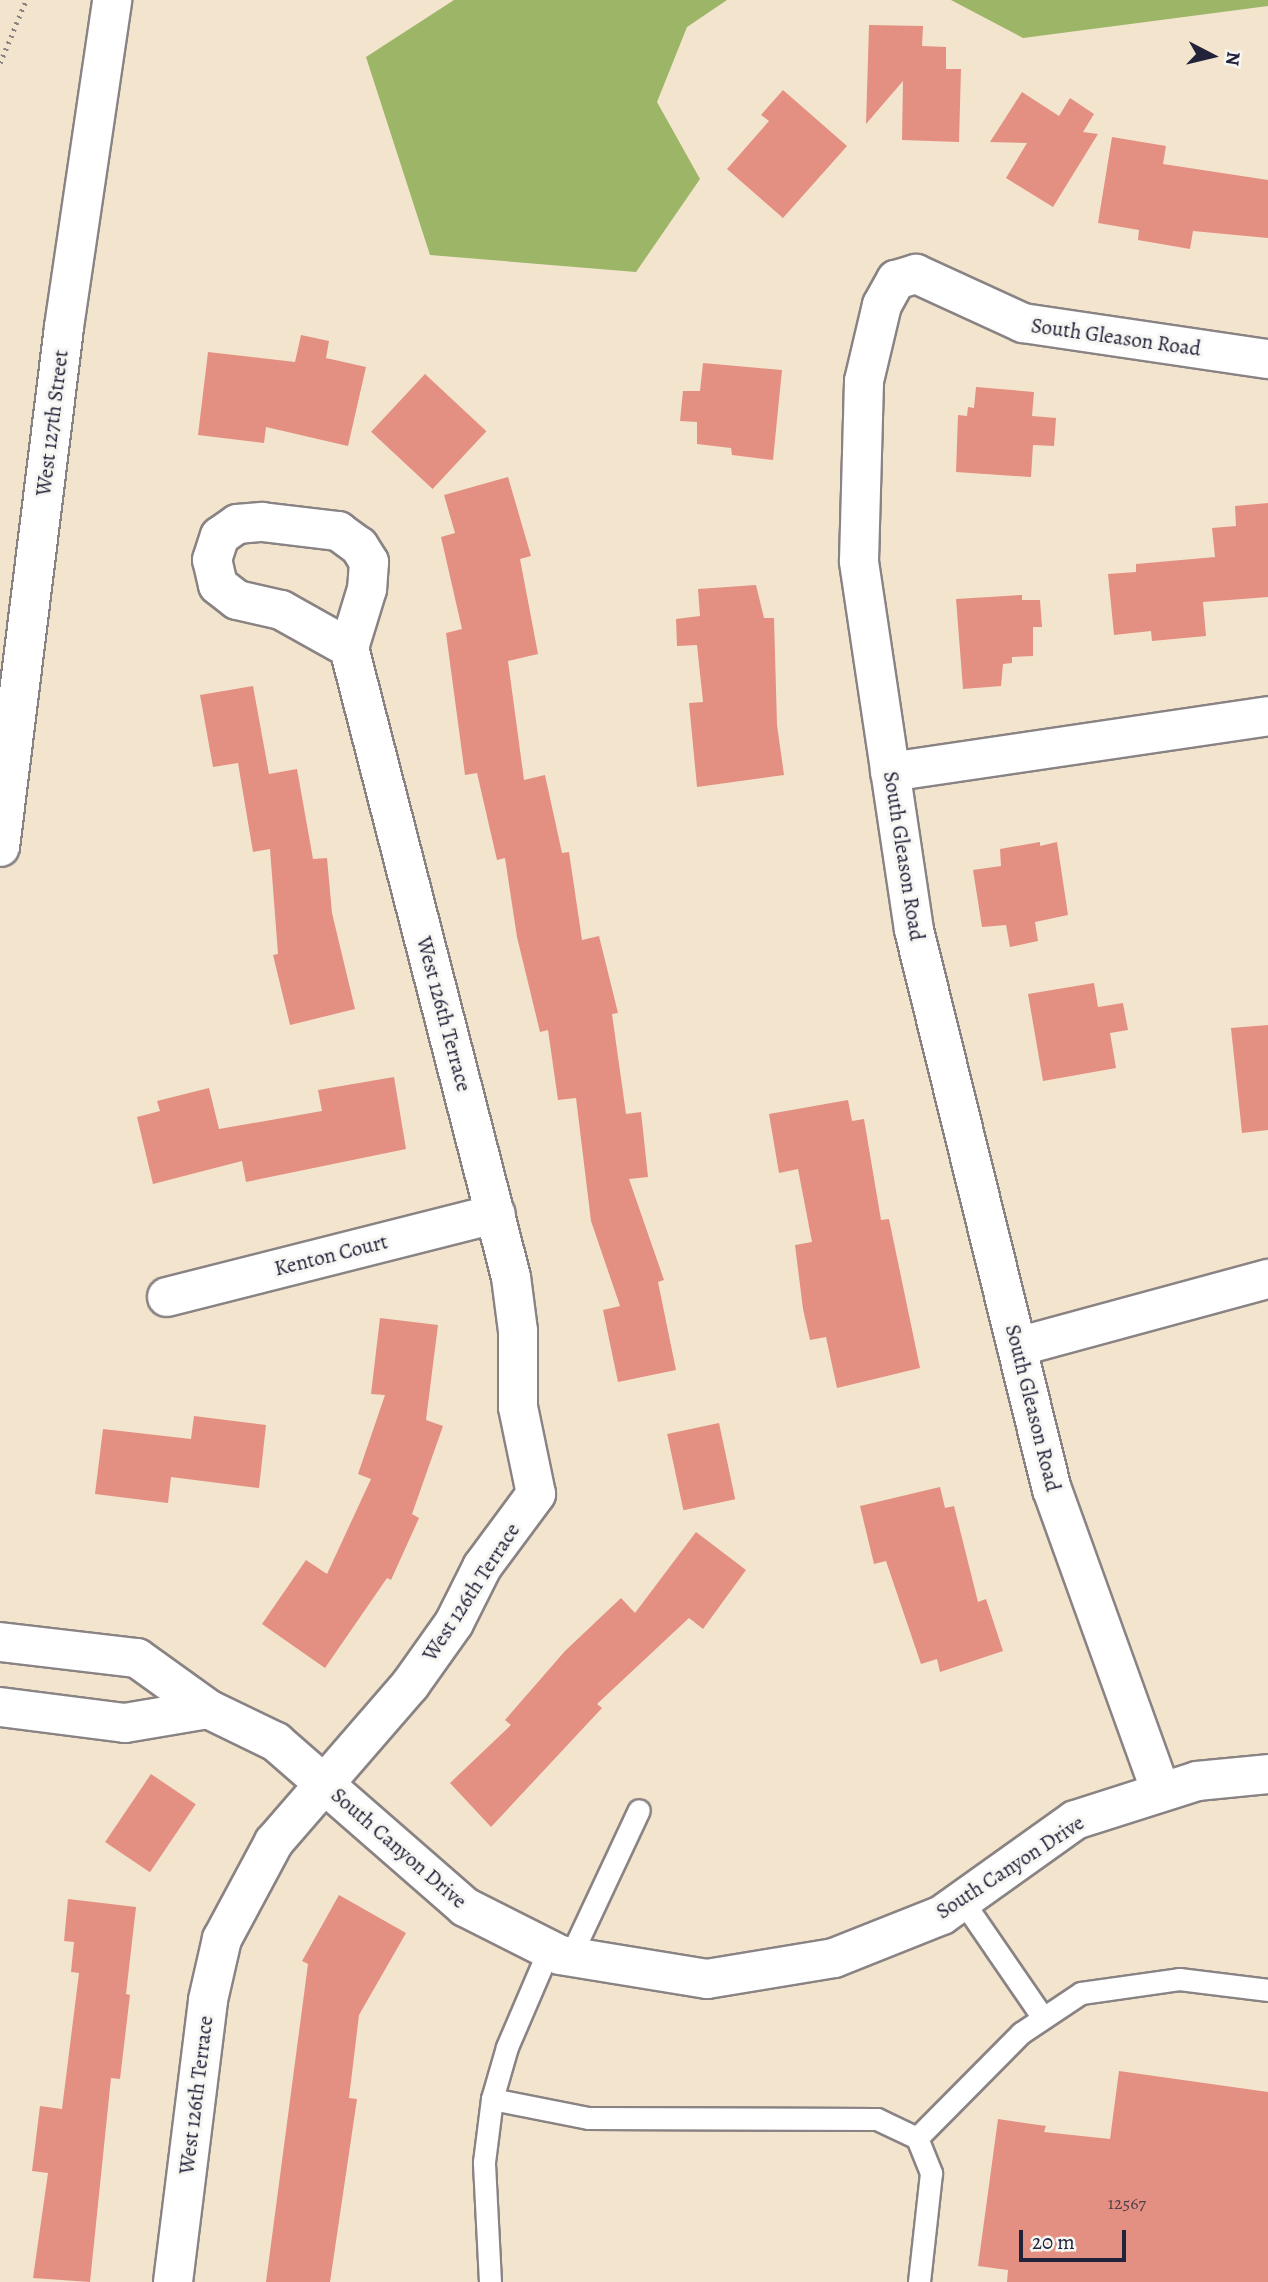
<!DOCTYPE html>
<html>
<head>
<meta charset="utf-8">
<style>
	body { margin:0 }
	#map { position:relative; width:1268px; height:2282px; overflow:hidden; background:#f3e4ce; font-family:Alegreya,serif }
	div>[style] { position:absolute }
	.forest>* { inset:0; background:#9cb566 }
	.building>* { inset:0; background:#e39082; transform-origin:0 0 }
	.path>* { height:4.5px; margin-top:-2.25px; transform-origin:0; background:repeating-linear-gradient(90deg,#8a8384 0 2px,transparent 0 7px) }
	.roads { filter:drop-shadow(2px 0 #8a8384) drop-shadow(-2px 0 #8a8384) drop-shadow(0 2px #8a8384) drop-shadow(0 -2px #8a8384) }
	.lane>* { height:21px; margin:-10.5px; padding:0 10.5px; transform-origin:10.5px; border-radius:10.5px; background:#fff }
	.street>* { height:38px; margin:-19px; padding:0 19px; transform-origin:19px; border-radius:19px; background:#fff }
	.secondary>* { height:38px; margin:-19px; padding:0 19px; transform-origin:19px; border-radius:19px; background:#fff }
	span { translate:-50% -50%; white-space:nowrap; text-align:center; line-height:1.15; -webkit-text-stroke:6px #f6f6f2; paint-order:stroke }
	.number-label { font-size:18px; color:#523e4d }
	.number-label span { -webkit-text-stroke-width:0 }
	.street-label { font-size:21px; color:#22223b }
	.north { position:absolute; left:1177px; top:21px; width:70px; height:70px; -webkit-text-stroke:5px #f6f6f2; paint-order:stroke; rotate:97deg; font-size:19px; font-weight:700; line-height:28px; text-align:center; color:#22223b }
	.north::after { content:''; display:block; margin:auto; width:24px; height:32px; background:#22223b; clip-path:polygon(50% 0,100% 100%,50% 72%,0 100%) }
	.scale { position:absolute; left:1019px; top:2230px; width:107px; height:32px; box-sizing:border-box; border:4px solid #22223b; border-top:0; padding-left:9px; font-size:21px; line-height:24px; white-space:nowrap; color:#22223b; -webkit-text-stroke:5px #f6f6f2; paint-order:stroke }
</style>
</head>
<body>
<div id="map">
	<div class="forest">
		<i style="clip-path:polygon(454px 0,727px 0,687px 27px,657px 102px,700px 179px,636px 272px,430px 255px,366px 57px)"></i>
		<i style="clip-path:polygon(951px 0,1268px 0,1268px 6px,1023px 38px)"></i>
	</div>
	<div class="building">
		<i style="clip-path:polygon(869px 25px,923px 26px,922px 46px,946px 47px,946px 69px,961px 69px,959px 142px,902px 140px,903px 81px,866px 124px)"></i>
		<i style="clip-path:polygon(783px 90px,847px 146px,783px 218px,727px 169px,769px 121px,761px 115px)"></i>
		<i style="clip-path:polygon(1022px 92px,1059px 116px,1070px 98px,1094px 114px,1083px 132px,1098px 134px,1053px 207px,1006px 178px,1027px 143px,990px 142px)"></i>
		<i style="clip-path:polygon(1112px 137px,1166px 146px,1163px 164px,1268px 180px,1268px 238px,1193px 231px,1190px 249px,1138px 240px,1139px 230px,1098px 223px)"></i>
		<i style="clip-path:polygon(301px 335px,329px 341px,326px 358px,366px 367px,348px 446px,266px 427px,264px 443px,198px 435px,208px 352px,295px 362px)"></i>
		<i style="clip-path:polygon(703px 363px,782px 370px,773px 460px,732px 455px,731px 448px,697px 444px,697px 422px,680px 421px,683px 391px,700px 391px)"></i>
		<i style="left:425px;top:374px;width:84px;height:79px;rotate:43deg"></i>
		<i style="clip-path:polygon(976px 387px,1034px 392px,1032px 416px,1056px 418px,1054px 446px,1033px 445px,1031px 477px,956px 472px,958px 415px,967px 416px,968px 407px,974px 408px)"></i>
		<i style="clip-path:polygon(508px 477px,531px 556px,520px 559px,538px 654px,508px 661px,524px 780px,545px 775px,562px 853px,569px 852px,582px 940px,599px 936px,618px 1013px,612px 1014px,626px 1114px,641px 1112px,648px 1177px,629px 1179px,664px 1280px,658px 1282px,676px 1370px,618px 1382px,603px 1310px,620px 1306px,591px 1221px,576px 1098px,558px 1100px,548px 1030px,540px 1032px,517px 937px,505px 858px,497px 860px,477px 773px,465px 775px,446px 633px,462px 629px,441px 537px,455px 533px,444px 495px)"></i>
		<i style="clip-path:polygon(1268px 503px,1268px 597px,1203px 602px,1206px 636px,1152px 641px,1151px 631px,1114px 635px,1108px 574px,1136px 572px,1136px 564px,1215px 557px,1212px 528px,1236px 526px,1235px 506px)"></i>
		<i style="clip-path:polygon(756px 585px,764px 618px,774px 618px,777px 725px,784px 775px,697px 787px,689px 703px,703px 702px,697px 645px,677px 646px,676px 619px,700px 616px,698px 589px)"></i>
		<i style="clip-path:polygon(1022px 595px,1022px 600px,1040px 600px,1042px 627px,1033px 627px,1033px 656px,1012px 657px,1012px 663px,1003px 664px,1001px 686px,963px 689px,956px 599px)"></i>
		<i style="clip-path:polygon(253px 686px,269px 774px,297px 769px,313px 859px,327px 858px,332px 913px,355px 1009px,290px 1025px,273px 955px,278px 954px,270px 849px,253px 852px,238px 763px,213px 767px,200px 695px)"></i>
		<i style="clip-path:polygon(1040px 842px,1040px 846px,1057px 842px,1068px 915px,1035px 922px,1038px 941px,1010px 947px,1006px 925px,982px 927px,973px 870px,1001px 866px,1000px 849px)"></i>
		<i style="clip-path:polygon(1094px 983px,1098px 1007px,1123px 1003px,1128px 1030px,1110px 1033px,1116px 1068px,1043px 1081px,1028px 994px)"></i>
		<i style="clip-path:polygon(1268px 1025px,1268px 1130px,1242px 1133px,1231px 1028px)"></i>
		<i style="clip-path:polygon(394px 1077px,406px 1149px,246px 1182px,242px 1161px,153px 1184px,137px 1117px,160px 1111px,157px 1101px,209px 1088px,219px 1129px,322px 1111px,318px 1090px)"></i>
		<i style="clip-path:polygon(848px 1100px,852px 1121px,864px 1119px,881px 1220px,889px 1219px,920px 1368px,837px 1388px,826px 1337px,810px 1340px,803px 1309px,795px 1245px,812px 1242px,798px 1169px,779px 1173px,769px 1114px)"></i>
		<i style="clip-path:polygon(380px 1318px,438px 1325px,426px 1420px,443px 1426px,412px 1514px,419px 1518px,391px 1580px,387px 1578px,325px 1668px,262px 1624px,306px 1560px,327px 1574px,371px 1479px,358px 1474px,385px 1395px,371px 1394px)"></i>
		<i style="clip-path:polygon(194px 1416px,266px 1425px,259px 1488px,171px 1477px,168px 1503px,95px 1494px,103px 1429px,191px 1439px)"></i>
		<i style="left:719px;top:1423px;width:78px;height:53px;rotate:78deg"></i>
		<i style="clip-path:polygon(940px 1487px,945px 1508px,954px 1506px,978px 1602px,986px 1599px,1003px 1651px,940px 1672px,937px 1659px,921px 1664px,886px 1561px,874px 1564px,860px 1506px)"></i>
		<i style="clip-path:polygon(696px 1532px,746px 1570px,703px 1629px,689px 1618px,597px 1704px,602px 1708px,491px 1827px,450px 1783px,511px 1725px,505px 1720px,565px 1651px,621px 1598px,635px 1613px)"></i>
		<i style="left:151px;top:1774px;width:54px;height:82px;rotate:34deg"></i>
		<i style="clip-path:polygon(339px 1895px,406px 1933px,359px 2015px,349px 2098px,357px 2099px,330px 2282px,266px 2282px,308px 1964px,302px 1961px)"></i>
		<i style="clip-path:polygon(68px 1899px,136px 1907px,126px 1994px,130px 1995px,120px 2079px,111px 2078px,90px 2282px,33px 2278px,48px 2173px,32px 2171px,40px 2106px,62px 2109px,79px 1973px,71px 1972px,74px 1942px,64px 1941px)"></i>
		<i style="clip-path:polygon(1119px 2071px,1268px 2092px,1268px 2282px,1007px 2282px,1008px 2270px,978px 2266px,998px 2119px,1046px 2126px,1044px 2132px,1110px 2139px)"></i>
	</div>
	<div class="path">
		<i style="left:0;top:63px;width:68px;rotate:-67.6deg"></i>
	</div>
	<div class="roads">
		<div class="lane">
			<i style="left:962px;top:1900px;width:143px;rotate:55.5deg"></i>
			<i style="left:570px;top:1957px;width:162px;rotate:-64.9deg"></i>
			<i style="left:492px;top:2099px;width:98px;rotate:11.2deg"></i>
			<i style="left:588px;top:2118px;width:289px;rotate:0.2deg"></i>
			<i style="left:877px;top:2119px;width:44px;rotate:25.4deg"></i>
			<i style="left:917px;top:2138px;width:38px;rotate:68deg"></i>
			<i style="left:931px;top:2173px;width:110px;rotate:96.3deg"></i>
			<i style="left:917px;top:2138px;width:148px;rotate:-45.3deg"></i>
			<i style="left:1021px;top:2033px;width:72px;rotate:-33.7deg"></i>
			<i style="left:1081px;top:1993px;width:99px;rotate:-8.1deg"></i>
			<i style="left:1179px;top:1979px;width:90px;rotate:7deg"></i>
			<i style="left:490px;top:2282px;width:120px;rotate:-92.9deg"></i>
			<i style="left:484px;top:2162px;width:64px;rotate:-82.8deg"></i>
			<i style="left:492px;top:2099px;width:54px;rotate:-73.9deg"></i>
			<i style="left:507px;top:2047px;width:107px;rotate:-66.8deg"></i>
		</div>
		<div class="street">
			<i style="left:890px;top:772px;width:382px;rotate:-8.4deg"></i>
			<i style="left:167px;top:1297px;width:339px;rotate:-14.2deg"></i>
			<i style="left:1017px;top:1347px;width:260px;rotate:-15.2deg"></i>
			<i style="left:0;top:1642px;width:138px;rotate:6.7deg"></i>
			<i style="left:137px;top:1658px;width:87px;rotate:35.7deg"></i>
			<i style="left:208px;top:1709px;width:76px;rotate:25.9deg"></i>
			<i style="left:276px;top:1742px;width:251px;rotate:41.1deg"></i>
			<i style="left:465px;top:1907px;width:106px;rotate:26.8deg"></i>
			<i style="left:560px;top:1955px;width:149px;rotate:9.3deg"></i>
			<i style="left:707px;top:1979px;width:129px;rotate:-9.4deg"></i>
			<i style="left:834px;top:1958px;width:116px;rotate:-21.7deg"></i>
			<i style="left:942px;top:1915px;width:163px;rotate:-35.5deg"></i>
			<i style="left:1075px;top:1820px;width:128px;rotate:-17.7deg"></i>
			<i style="left:1197px;top:1781px;width:71px;rotate:-5.6deg"></i>
			<i style="left:0;top:1707px;width:126px;rotate:7.3deg"></i>
			<i style="left:125px;top:1723px;width:84px;rotate:-9.6deg"></i>
			<i style="left:1161px;top:1792px;width:321px;rotate:-109.8deg"></i>
			<i style="left:1052px;top:1490px;width:577px;rotate:-103.84deg"></i>
			<i style="left:914px;top:930px;width:373px;rotate:-98.5deg"></i>
			<i style="left:859px;top:561px;width:180px;rotate:-88.4deg"></i>
			<i style="left:864px;top:381px;width:78px;rotate:-76.7deg"></i>
			<i style="left:882px;top:305px;width:29px;rotate:-61deg"></i>
			<i style="left:896px;top:280px;width:21px;rotate:-17deg"></i>
			<i style="left:916px;top:274px;width:118px;rotate:24.6deg"></i>
			<i style="left:1023px;top:323px;width:248px;rotate:8.4deg"></i>
			<i style="left:173px;top:2282px;width:284px;rotate:-82.9deg"></i>
			<i style="left:208px;top:2000px;width:63px;rotate:-77.1deg"></i>
			<i style="left:222px;top:1939px;width:110px;rotate:-61.8deg"></i>
			<i style="left:274px;top:1842px;width:208px;rotate:-49.1deg"></i>
			<i style="left:410px;top:1685px;width:76px;rotate:-54.6deg"></i>
			<i style="left:454px;top:1623px;width:63px;rotate:-63.4deg"></i>
			<i style="left:482px;top:1567px;width:91px;rotate:-53.5deg"></i>
			<i style="left:536px;top:1494px;width:89px;rotate:-101.7deg"></i>
			<i style="left:518px;top:1407px;width:76px;rotate:-90deg"></i>
			<i style="left:518px;top:1331px;width:54px;rotate:-97.4deg"></i>
			<i style="left:511px;top:1277px;width:650px;rotate:-104.44deg"></i>
			<i style="left:349px;top:648px;width:78px;rotate:-150.8deg"></i>
			<i style="left:281px;top:610px;width:45px;rotate:-167.2deg"></i>
			<i style="left:237px;top:600px;width:24px;rotate:-142deg"></i>
			<i style="left:218px;top:585px;width:26px;rotate:-103deg"></i>
			<i style="left:212px;top:560px;width:25px;rotate:-72deg"></i>
			<i style="left:220px;top:536px;width:21px;rotate:-35deg"></i>
			<i style="left:237px;top:524px;width:25px;rotate:-5deg"></i>
			<i style="left:262px;top:522px;width:77px;rotate:6.8deg"></i>
			<i style="left:338px;top:531px;width:26px;rotate:36deg"></i>
			<i style="left:359px;top:546px;width:19px;rotate:58deg"></i>
			<i style="left:369px;top:562px;width:27px;rotate:94deg"></i>
			<i style="left:367px;top:589px;width:62px;rotate:107deg"></i>
		</div>
		<div class="secondary">
			<i style="left:0;top:847px;width:524px;rotate:-82.98deg"></i>
			<i style="left:64px;top:327px;width:331px;rotate:-81.6deg"></i>
		</div>
	</div>
	<div class="number-label">
		<span style="left:1127px;top:2203px">12567</span>
	</div>
	<div class="street-label">
		<span style="left:1116px;top:337px;rotate:8deg">South Gleason Road</span>
		<span style="left:52px;top:423px;rotate:-83deg">West 127th Street</span>
		<span style="left:904px;top:856px;rotate:81deg">South Gleason Road</span>
		<span style="left:444px;top:1014px;rotate:75deg">West 126th Terrace</span>
		<span style="left:331px;top:1255px;rotate:-14deg">Kenton Court</span>
		<span style="left:1033px;top:1408px;rotate:76deg">South Gleason Road</span>
		<span style="left:471px;top:1592px;rotate:-57deg">West 126th Terrace</span>
		<span style="left:399px;top:1848px;rotate:41deg">South Canyon Drive</span>
		<span style="left:1010px;top:1867px;rotate:-33deg">South Canyon Drive</span>
		<span style="left:196px;top:2095px;rotate:-83deg">West 126th Terrace</span>
	</div>
	<div class="north">N</div>
	<div class="scale">20 m</div>
</div>
</body>
</html>
